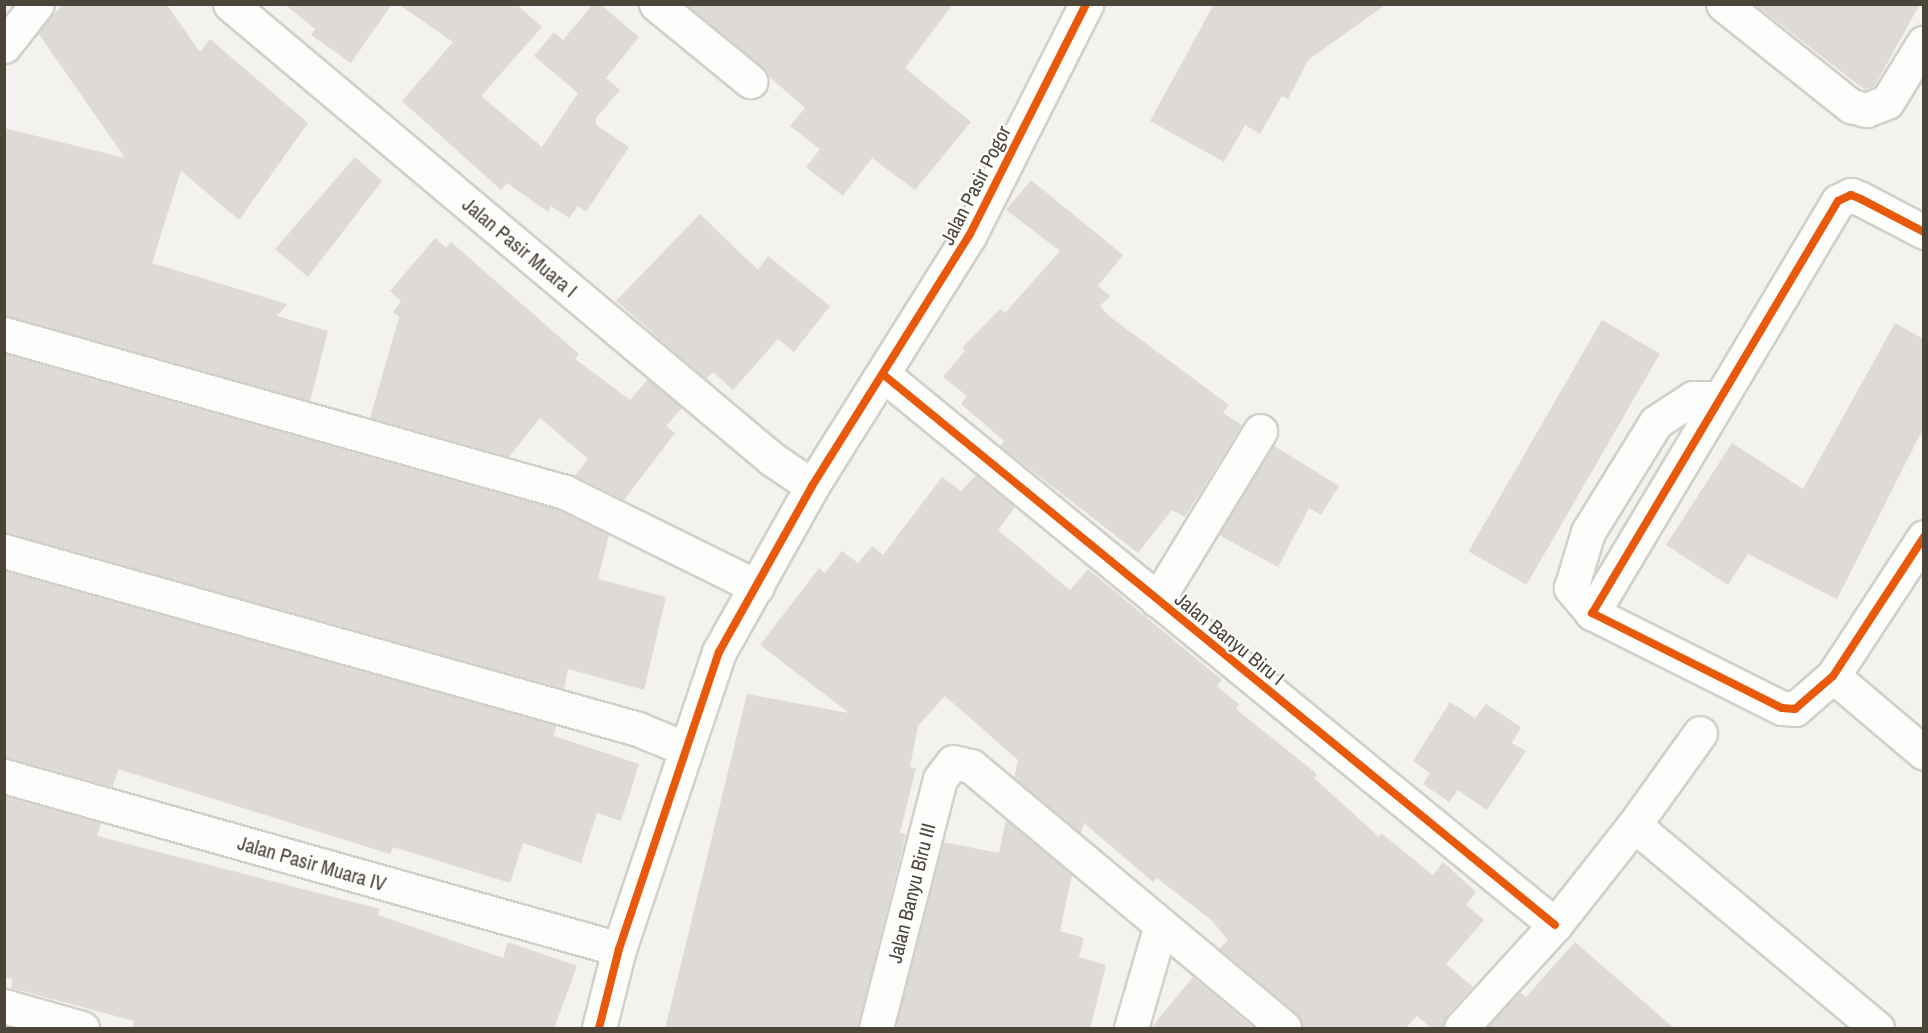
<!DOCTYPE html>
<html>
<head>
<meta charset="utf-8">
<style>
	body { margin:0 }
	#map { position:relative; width:1928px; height:1033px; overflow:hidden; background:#f4f2ee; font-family:"Archivo Narrow",sans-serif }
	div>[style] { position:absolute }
	.building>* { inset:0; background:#dedbd6; transform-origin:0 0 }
	.roads { filter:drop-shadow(2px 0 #d2d0cb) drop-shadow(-2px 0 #d2d0cb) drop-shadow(0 2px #d2d0cb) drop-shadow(0 -2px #d2d0cb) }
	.minor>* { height:33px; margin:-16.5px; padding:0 16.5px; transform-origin:16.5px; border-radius:16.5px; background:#fdfdfc }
	.cycleway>* { height:8px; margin:-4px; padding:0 4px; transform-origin:4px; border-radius:4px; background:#e8590c }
	span { translate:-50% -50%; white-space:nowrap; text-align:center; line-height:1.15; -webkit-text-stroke:4.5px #fff; paint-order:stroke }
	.street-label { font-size:20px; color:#4b4439 }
	.frame { position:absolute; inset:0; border:6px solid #4b4439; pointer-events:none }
</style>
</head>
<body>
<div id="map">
	<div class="building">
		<i style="clip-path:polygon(63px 4px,166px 4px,200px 52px,210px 39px,308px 123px,239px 220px,181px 171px,152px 263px,287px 304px,277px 316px,328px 331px,310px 401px,4px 316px,4px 128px,125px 158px,38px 33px)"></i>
		<i style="clip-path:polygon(284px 4px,392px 4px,351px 63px,311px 35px,315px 29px)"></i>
		<i style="clip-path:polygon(398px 4px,516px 4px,542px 27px,481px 96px,542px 147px,578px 93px,534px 56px,554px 32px,563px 40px,593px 4px,600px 4px,639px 37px,606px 78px,620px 90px,596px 118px,596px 125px,629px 147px,586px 212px,578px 206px,569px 218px,551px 206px,548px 212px,507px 183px,501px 190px,402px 101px,453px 42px)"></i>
		<i style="clip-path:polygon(686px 4px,953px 4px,905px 68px,971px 122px,915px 190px,872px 158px,843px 196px,806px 167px,820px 149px,790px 126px,805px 108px)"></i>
		<i style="clip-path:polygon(1214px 4px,1387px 4px,1308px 60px,1288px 99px,1282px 96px,1260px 134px,1245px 125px,1224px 162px,1150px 121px)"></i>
		<i style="clip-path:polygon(1754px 4px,1920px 4px,1874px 87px,1865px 90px)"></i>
		<i style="clip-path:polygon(355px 157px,382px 181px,308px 277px,275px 249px)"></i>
		<i style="clip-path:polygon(1031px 180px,1123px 255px,1098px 286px,1110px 296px,1100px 306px,1109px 316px,1229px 405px,1223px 413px,1242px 425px,1185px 517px,1172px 510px,1138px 553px,1000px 446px,1004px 441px,961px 404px,967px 396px,943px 377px,965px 351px,962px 348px,1000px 309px,1005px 313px,1060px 251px,1006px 210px)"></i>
		<i style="clip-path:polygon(700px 214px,758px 270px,768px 256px,830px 306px,794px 352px,778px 339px,733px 390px,713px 372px,706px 379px,616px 301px)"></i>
		<i style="clip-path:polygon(435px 238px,446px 248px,451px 242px,579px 354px,575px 359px,630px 400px,648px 379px,682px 408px,666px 426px,675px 433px,624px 500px,575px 476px,588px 459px,540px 418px,509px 457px,370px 418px,399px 317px,393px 312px,401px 301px,390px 291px)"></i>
		<i style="left:1602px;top:320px;width:67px;height:267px;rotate:30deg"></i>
		<i style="clip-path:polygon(1895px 323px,1923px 339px,1923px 429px,1837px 599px,1748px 554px,1728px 585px,1666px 545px,1732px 443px,1803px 489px)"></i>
		<i style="clip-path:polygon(4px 354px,558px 510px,609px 535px,598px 579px,666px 597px,644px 690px,568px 669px,564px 689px,4px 533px)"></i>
		<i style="clip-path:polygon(1273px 445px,1339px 486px,1321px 515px,1309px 508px,1278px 567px,1219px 535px)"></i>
		<i style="clip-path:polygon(976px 475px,1015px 507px,998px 530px,1070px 590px,1088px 569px,1222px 680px,1217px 686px,1239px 704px,1236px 709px,1317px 774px,1314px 778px,1379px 837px,1381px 833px,1433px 875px,1443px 862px,1476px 892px,1466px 905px,1484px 920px,1446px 964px,1473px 987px,1447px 1015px,1443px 1029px,1432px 1029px,1417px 1016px,1405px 1029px,1302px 1029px,1296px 1014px,1219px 949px,1228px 940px,1211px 920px,1157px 878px,1153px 882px,1084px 823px,1081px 834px,1014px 778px,1018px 760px,945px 696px,918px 726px,910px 767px,916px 768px,900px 833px,906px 834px,858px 1029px,665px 1029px,747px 694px,849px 713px,760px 645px,819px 568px,825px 573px,842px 551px,858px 563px,872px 546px,883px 555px,942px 477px,961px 491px)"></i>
		<i style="clip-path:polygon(4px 571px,556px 725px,554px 736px,639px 764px,621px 821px,597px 813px,581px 863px,523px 843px,510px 883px,393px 847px,390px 854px,118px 769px,113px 787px,4px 758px)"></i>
		<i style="clip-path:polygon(1450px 702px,1475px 718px,1486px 704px,1521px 727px,1512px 743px,1526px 751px,1487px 810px,1458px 790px,1449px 802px,1423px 784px,1430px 773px,1413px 761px)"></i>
		<i style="clip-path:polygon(4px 796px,101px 823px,97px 836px,380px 909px,378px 915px,503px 958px,508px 942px,577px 966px,554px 1029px,132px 1029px,134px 1021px,11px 988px,13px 979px,4px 977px)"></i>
		<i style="clip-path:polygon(1006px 820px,1072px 875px,1060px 931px,1084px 938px,1079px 957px,1106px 965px,1090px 1029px,895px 1029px,943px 842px,999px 853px)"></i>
		<i style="clip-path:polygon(1575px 942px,1675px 1029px,1486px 1029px,1519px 992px,1526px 997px)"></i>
		<i style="clip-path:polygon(1193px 977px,1255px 1029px,1150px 1029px)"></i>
	</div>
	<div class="roads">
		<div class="minor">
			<i style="left:230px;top:4px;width:708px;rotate:40.01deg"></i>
			<i style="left:772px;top:459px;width:48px;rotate:34deg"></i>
			<i style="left:656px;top:4px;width:122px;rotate:39.3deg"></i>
			<i style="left:1723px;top:4px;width:164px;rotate:38.6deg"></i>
			<i style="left:1851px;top:106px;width:16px;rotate:15deg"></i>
			<i style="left:1866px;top:110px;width:22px;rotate:-21deg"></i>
			<i style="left:1887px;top:102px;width:70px;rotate:-58.3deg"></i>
			<i style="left:4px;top:46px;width:53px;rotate:-51.8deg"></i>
			<i style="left:1924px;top:232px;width:71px;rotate:-152.4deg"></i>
			<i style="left:1861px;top:199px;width:11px;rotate:-158deg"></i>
			<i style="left:1851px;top:195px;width:14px;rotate:155deg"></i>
			<i style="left:1838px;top:201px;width:480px;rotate:120.8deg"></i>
			<i style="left:1592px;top:613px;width:212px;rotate:26.6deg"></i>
			<i style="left:1782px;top:708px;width:13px;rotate:4deg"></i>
			<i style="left:1795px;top:709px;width:50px;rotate:-41deg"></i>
			<i style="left:1833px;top:676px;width:166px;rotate:-56.8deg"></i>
			<i style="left:4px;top:334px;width:583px;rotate:15.73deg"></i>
			<i style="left:565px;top:492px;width:214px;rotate:26.3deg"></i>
			<i style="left:885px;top:376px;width:866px;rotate:39.33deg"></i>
			<i style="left:4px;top:551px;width:659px;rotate:15.68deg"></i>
			<i style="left:638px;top:729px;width:52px;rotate:22.6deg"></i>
			<i style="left:1157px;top:600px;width:198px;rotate:-58.6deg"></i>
			<i style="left:1592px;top:613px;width:33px;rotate:-130deg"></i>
			<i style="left:1571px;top:588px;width:59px;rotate:-73.1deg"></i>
			<i style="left:1588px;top:532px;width:129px;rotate:-58.3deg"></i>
			<i style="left:1656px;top:422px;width:44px;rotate:-33deg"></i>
			<i style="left:1693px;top:398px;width:24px"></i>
			<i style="left:1833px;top:676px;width:119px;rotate:40.2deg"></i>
			<i style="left:4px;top:776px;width:639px;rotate:15.71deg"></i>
			<i style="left:1634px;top:825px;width:113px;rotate:-54.3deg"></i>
			<i style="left:4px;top:1006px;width:81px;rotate:15.8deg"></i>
			<i style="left:599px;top:1028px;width:81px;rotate:-75.8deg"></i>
			<i style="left:619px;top:949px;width:313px;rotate:-71.4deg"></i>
			<i style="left:719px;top:652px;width:190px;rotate:-60.7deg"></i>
			<i style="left:812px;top:486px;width:295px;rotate:-57.9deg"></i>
			<i style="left:969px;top:236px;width:260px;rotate:-63.2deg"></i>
			<i style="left:876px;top:1028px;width:257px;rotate:-75.6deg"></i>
			<i style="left:940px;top:779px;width:21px;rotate:-53deg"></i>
			<i style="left:953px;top:762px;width:18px;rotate:13deg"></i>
			<i style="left:971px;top:766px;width:408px;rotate:39.9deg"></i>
			<i style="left:1131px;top:1028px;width:107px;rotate:-73.8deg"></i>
			<i style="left:1461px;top:1028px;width:139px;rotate:-47.6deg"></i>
			<i style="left:1555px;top:925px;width:127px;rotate:-51.7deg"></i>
			<i style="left:1634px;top:825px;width:317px;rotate:39.9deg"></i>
		</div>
	</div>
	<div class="cycleway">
		<i style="left:1924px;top:232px;width:71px;rotate:-152.4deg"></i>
		<i style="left:1861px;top:199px;width:11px;rotate:-158deg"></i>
		<i style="left:1851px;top:195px;width:14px;rotate:155deg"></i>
		<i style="left:1838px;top:201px;width:480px;rotate:120.8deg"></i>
		<i style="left:1592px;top:613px;width:212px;rotate:26.6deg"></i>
		<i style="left:1782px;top:708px;width:13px;rotate:4deg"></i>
		<i style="left:1795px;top:709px;width:50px;rotate:-41deg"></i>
		<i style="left:1833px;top:676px;width:166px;rotate:-56.8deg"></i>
		<i style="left:885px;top:376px;width:866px;rotate:39.33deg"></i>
		<i style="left:599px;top:1028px;width:81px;rotate:-75.8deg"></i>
		<i style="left:619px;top:949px;width:313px;rotate:-71.4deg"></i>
		<i style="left:719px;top:652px;width:190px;rotate:-60.7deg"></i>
		<i style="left:812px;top:486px;width:295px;rotate:-57.9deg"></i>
		<i style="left:969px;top:236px;width:260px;rotate:-63.2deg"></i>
	</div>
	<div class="street-label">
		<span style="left:975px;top:185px;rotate:-63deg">Jalan Pasir Pogor</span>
		<span style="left:520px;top:247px;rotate:40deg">Jalan Pasir Muara I</span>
		<span style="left:1230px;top:638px;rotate:39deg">Jalan Banyu Biru I</span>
		<span style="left:312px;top:863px;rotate:16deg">Jalan Pasir Muara IV</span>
		<span style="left:911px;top:893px;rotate:-76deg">Jalan Banyu Biru III</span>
	</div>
	<div class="frame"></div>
</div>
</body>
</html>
